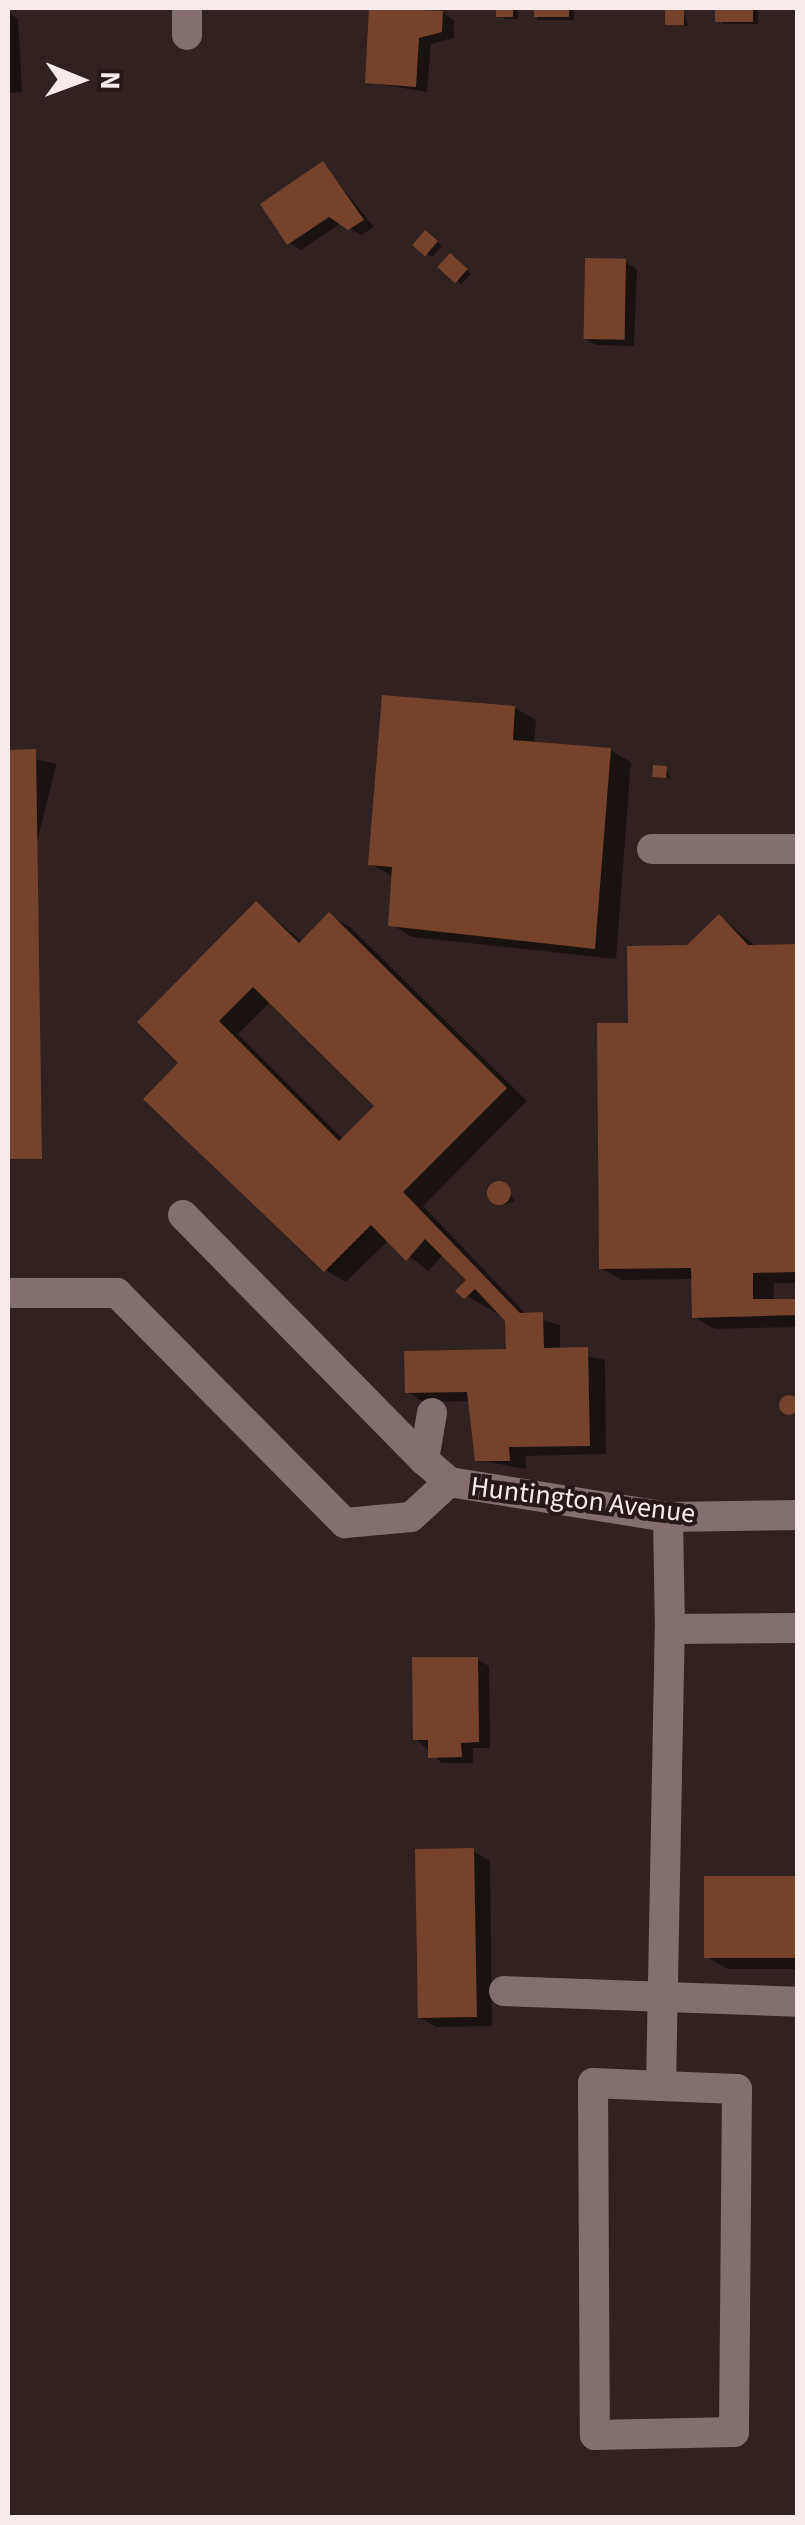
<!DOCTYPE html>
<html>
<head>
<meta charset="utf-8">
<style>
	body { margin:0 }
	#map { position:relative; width:805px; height:2525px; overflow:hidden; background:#312221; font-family:"Source Sans 3",sans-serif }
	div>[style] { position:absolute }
	.shadow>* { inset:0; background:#0007; transform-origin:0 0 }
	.building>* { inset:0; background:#75432b; transform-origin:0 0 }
	.round { border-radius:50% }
	.minor>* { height:30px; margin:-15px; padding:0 15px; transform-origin:15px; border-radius:15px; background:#836f6f }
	span { translate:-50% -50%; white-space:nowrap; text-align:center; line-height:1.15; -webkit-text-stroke:8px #271818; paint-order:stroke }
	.street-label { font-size:28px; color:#f6ebea }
	.frame { position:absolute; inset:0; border:10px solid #f6ebea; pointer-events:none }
	.north { position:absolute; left:30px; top:30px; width:100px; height:100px; -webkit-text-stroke:8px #271818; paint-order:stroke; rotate:91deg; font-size:28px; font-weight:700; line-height:40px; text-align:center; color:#f6ebea }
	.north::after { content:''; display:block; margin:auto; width:35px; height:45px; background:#f6ebea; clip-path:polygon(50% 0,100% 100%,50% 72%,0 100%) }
</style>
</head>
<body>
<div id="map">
	<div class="shadow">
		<i style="clip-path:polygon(498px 8px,518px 8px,518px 19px,504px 19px)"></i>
		<i style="left:537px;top:8px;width:37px;height:12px"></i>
		<i style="clip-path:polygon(717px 8px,758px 8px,758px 24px,723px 24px)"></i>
		<i style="clip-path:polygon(683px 10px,688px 26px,667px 24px)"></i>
		<i style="clip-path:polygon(8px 12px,18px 19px,22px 92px,8px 93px)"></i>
		<i style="clip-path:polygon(443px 13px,454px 20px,454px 38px,431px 44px,427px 92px,367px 82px)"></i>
		<i style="clip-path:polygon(323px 164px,374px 227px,361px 235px,341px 223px,301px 250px,289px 243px)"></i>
		<i style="clip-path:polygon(431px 236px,442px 246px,432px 257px,427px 254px)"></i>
		<i style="clip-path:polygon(456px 259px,471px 274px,461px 284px,440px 267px)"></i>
		<i style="clip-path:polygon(625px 262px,637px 269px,634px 346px,596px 345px,584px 338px)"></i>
		<i style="clip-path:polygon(515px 708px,536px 720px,534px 744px,610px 750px,631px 762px,616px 959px,412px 937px,391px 924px,392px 876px,371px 864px)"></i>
		<i style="left:8px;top:752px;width:50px;height:418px;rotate:14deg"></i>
		<i style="clip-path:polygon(666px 768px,671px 779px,655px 775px)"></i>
		<i style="clip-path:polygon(evenodd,256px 904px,303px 942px,329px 915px,350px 927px,527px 1101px,423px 1206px,527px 1315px,560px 1325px,560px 1350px,605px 1360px,606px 1454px,526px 1456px,526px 1469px,478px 1460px,471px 1401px,424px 1402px,407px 1392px,508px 1351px,508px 1320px,459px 1291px,470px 1280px,444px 1254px,428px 1271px,389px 1240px,346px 1282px,325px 1270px,181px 1063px,256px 904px,271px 1001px,377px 1106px,344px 1140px,238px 1034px,271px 1001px)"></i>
		<i style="clip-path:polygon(720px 917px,757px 947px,798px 947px,798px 1283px,774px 1283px,774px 1301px,798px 1301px,798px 1327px,715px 1329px,694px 1317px,694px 1279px,622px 1280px,601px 1268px,630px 1026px)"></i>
		<i style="clip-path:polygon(505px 1184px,515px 1201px,501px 1205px,491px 1188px)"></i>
		<i style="clip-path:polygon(789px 1398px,798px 1403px,798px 1415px,783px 1407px)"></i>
		<i style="clip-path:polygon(477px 1659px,489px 1666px,490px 1748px,473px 1748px,473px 1763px,442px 1763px,416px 1739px)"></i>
		<i style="clip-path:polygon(473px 1851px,490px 1861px,492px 2026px,436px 2027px,419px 2017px)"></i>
		<i style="clip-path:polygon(798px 1879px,798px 1969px,728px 1969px,707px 1957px)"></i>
	</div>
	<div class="building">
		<i style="clip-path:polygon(369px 8px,443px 11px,442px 32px,419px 38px,416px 87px,365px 83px)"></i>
		<i style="left:496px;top:8px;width:17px;height:9px"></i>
		<i style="left:534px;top:8px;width:35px;height:9px"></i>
		<i style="left:665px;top:8px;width:19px;height:17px"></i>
		<i style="left:715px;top:8px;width:38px;height:14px"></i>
		<i style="clip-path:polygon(323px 161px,364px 220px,348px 230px,329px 217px,287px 245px,260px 204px)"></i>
		<i style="left:425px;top:230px;width:17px;height:20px;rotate:40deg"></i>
		<i style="left:450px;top:253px;width:24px;height:19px;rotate:42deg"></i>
		<i style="left:585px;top:258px;width:41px;height:81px;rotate:1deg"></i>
		<i style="clip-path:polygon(382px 695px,515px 706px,513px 740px,611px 748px,595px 949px,388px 926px,392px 867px,368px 865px)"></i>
		<i style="clip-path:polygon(36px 749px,42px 1159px,8px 1159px,8px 750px)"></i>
		<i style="left:653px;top:765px;width:14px;height:12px;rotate:4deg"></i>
		<i style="clip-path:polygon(evenodd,256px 901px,299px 943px,329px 912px,507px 1088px,403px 1192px,520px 1313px,543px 1312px,544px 1348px,588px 1347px,590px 1446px,509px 1447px,510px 1461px,475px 1461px,467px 1392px,405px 1393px,404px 1351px,506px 1349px,505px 1321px,475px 1289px,464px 1299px,455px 1291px,466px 1280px,425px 1239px,406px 1261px,371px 1225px,324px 1272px,143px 1099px,178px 1063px,137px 1022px,256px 901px,253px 987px,374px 1106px,339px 1141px,219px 1021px,253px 987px)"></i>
		<i style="clip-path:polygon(719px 914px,748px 945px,798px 944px,798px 1272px,753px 1273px,753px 1299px,798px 1299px,798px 1315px,692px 1318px,691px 1268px,599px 1269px,597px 1023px,628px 1023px,627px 946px,687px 945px)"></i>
		<i class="round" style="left:487px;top:1181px;width:24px;height:24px"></i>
		<i class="round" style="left:779px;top:1395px;width:20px;height:20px"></i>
		<i style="clip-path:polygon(412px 1657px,478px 1657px,479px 1742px,461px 1743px,462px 1757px,428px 1758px,428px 1740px,413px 1740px)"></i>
		<i style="left:474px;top:1848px;width:169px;height:59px;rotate:89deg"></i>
		<i style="left:704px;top:1876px;width:94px;height:82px"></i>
	</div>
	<div class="minor">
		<i style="left:187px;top:35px;width:27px;rotate:-90deg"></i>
		<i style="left:652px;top:849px;width:146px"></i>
		<i style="left:183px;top:1215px;width:344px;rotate:45.5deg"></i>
		<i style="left:8px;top:1293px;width:109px"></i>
		<i style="left:117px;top:1293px;width:324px;rotate:45.3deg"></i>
		<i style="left:345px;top:1523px;width:66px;rotate:-5.2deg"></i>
		<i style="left:411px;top:1517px;width:52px;rotate:-42.6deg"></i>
		<i style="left:432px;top:1413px;width:48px;rotate:99.7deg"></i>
		<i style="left:424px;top:1460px;width:33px;rotate:41deg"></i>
		<i style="left:449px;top:1482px;width:222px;rotate:9.1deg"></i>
		<i style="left:668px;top:1517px;width:130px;rotate:-0.9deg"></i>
		<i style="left:668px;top:1517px;width:112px;rotate:89deg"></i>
		<i style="left:504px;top:1991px;width:294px;rotate:2.1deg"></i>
		<i style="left:661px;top:2086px;width:68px;rotate:-177.5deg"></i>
		<i style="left:593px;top:2083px;width:352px;rotate:89.7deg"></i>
		<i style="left:595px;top:2435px;width:139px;rotate:-1.2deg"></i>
		<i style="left:734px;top:2432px;width:343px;rotate:-89.5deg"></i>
		<i style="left:737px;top:2089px;width:76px;rotate:-177.7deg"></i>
		<i style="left:661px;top:2086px;width:457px;rotate:-88.9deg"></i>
		<i style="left:670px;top:1629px;width:128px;rotate:-0.4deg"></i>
	</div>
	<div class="street-label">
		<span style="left:583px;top:1500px;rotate:7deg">Huntington Avenue</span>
	</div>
	<div class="frame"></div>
	<div class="north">N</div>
</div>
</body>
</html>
